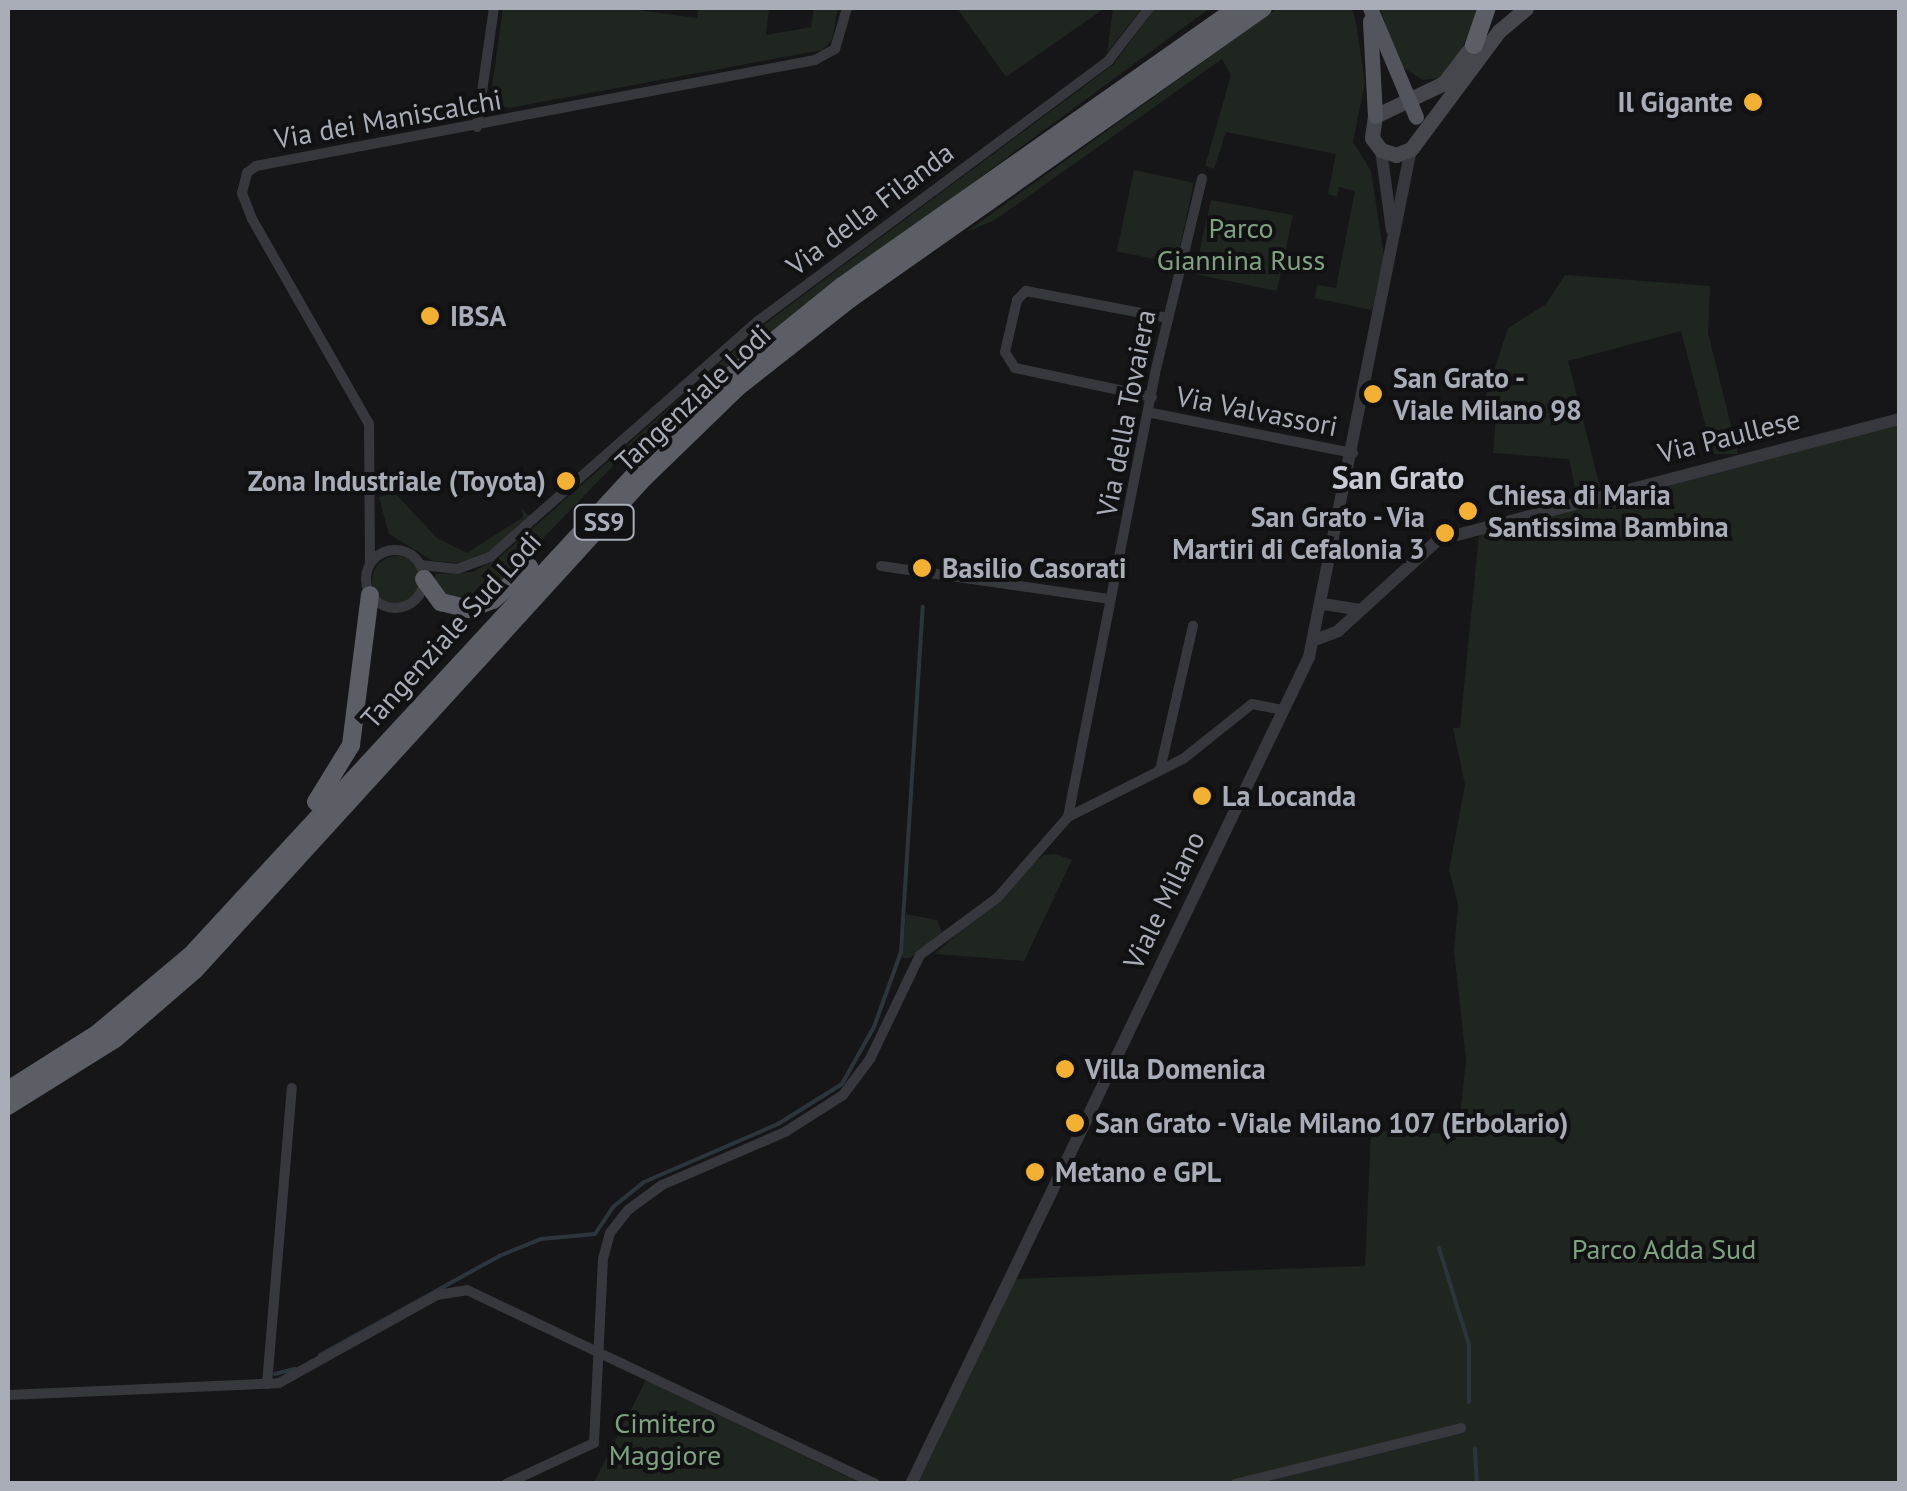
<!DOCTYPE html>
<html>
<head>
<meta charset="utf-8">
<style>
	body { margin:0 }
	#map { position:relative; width:1907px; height:1491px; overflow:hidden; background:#161618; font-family:"PT Sans",sans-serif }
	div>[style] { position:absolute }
	.green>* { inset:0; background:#1e261f; transform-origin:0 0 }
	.round { border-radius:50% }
	.stream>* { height:4px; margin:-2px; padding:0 2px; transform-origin:2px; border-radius:2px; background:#2c353c }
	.minor>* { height:10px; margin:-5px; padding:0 5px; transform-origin:5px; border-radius:5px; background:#37383d }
	.minor>.ring { margin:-5px; padding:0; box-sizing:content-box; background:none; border:10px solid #37383d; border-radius:50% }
	.tertiary>* { height:12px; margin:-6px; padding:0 6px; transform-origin:6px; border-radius:6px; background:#37383d }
	.secondary>* { height:15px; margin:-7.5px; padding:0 7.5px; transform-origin:7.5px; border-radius:7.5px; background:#45474d }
	.primary>* { height:15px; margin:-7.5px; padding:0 7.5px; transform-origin:7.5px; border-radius:7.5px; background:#53555c }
	.trunk>* { height:18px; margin:-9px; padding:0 9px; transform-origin:9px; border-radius:9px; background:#5b5e65 }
	.dots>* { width:28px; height:28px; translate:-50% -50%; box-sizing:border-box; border:5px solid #111113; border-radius:50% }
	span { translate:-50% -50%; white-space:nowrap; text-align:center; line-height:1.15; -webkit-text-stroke:8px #111113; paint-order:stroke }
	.shield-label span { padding:2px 8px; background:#111113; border:2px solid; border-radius:8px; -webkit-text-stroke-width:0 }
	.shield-label { font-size:25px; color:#a8adb8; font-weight:700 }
	.poi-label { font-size:28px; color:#a8adb8; font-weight:700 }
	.right { translate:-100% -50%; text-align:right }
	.left { translate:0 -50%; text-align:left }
	.street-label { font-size:28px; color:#a8adb8 }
	.park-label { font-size:28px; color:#7fa381 }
	.quarter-label { font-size:32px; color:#c9ccd4; font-weight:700 }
	.frame { position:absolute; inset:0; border:10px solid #a8adb8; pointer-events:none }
</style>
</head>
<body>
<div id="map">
	<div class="green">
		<i style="clip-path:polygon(503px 8px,623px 8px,697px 18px,699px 8px,769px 8px,766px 35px,811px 27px,814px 8px,838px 8px,832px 40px,822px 50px,509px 108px,498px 105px,492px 87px)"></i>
		<i style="clip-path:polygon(957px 8px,1105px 8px,1006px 77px)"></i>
		<i style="clip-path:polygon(1113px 8px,1142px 8px,1107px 53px)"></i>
		<i style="clip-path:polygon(1155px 8px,1210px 8px,767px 334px,612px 467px,486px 597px,458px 603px,435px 587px,435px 574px,473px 572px,500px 557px,762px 326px,1114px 64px)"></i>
		<i style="clip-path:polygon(1278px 8px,1351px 8px,1355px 17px,1365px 82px,1353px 142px,1371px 171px,1384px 256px,1372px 310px,1315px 298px,1317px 285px,1336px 288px,1355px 191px,1339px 187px,1337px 197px,1328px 194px,1336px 154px,1226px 132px,1214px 169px,1205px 166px,1231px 75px,1222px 59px,995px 220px,966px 232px)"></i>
		<i style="clip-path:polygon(1380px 8px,1480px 8px,1457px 59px,1439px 78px,1423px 80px,1400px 66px)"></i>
		<i style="left:1134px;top:170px;width:61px;height:83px;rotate:12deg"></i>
		<i style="clip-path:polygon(1211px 200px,1293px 215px,1277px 291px,1185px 272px,1186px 266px,1196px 267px)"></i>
		<i style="clip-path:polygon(1565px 275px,1710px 286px,1708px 333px,1738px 454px,1713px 454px,1681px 331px,1568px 361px,1600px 487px,1576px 493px,1569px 459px,1493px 453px,1497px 402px,1485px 399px,1508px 328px,1545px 305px)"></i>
		<i style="clip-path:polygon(1899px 425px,1899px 1483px,918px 1484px,1015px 1279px,1365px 1266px,1371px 1131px,1458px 1134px,1466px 1060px,1454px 951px,1458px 905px,1449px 870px,1465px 785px,1453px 728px,1460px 728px,1479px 534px)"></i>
		<i style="clip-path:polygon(395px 493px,437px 538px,467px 553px,523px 517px,522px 509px,530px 517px,486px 554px,458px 563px,433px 561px,389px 534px,379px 497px)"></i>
		<i class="round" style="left:372px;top:556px;width:50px;height:50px"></i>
		<i style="clip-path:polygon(1056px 854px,1072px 860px,1024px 961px,935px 954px,1043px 855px)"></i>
		<i style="clip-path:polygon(906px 914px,937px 920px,942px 932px,910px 958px,902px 958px)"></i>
		<i style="clip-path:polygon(646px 1380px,860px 1483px,593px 1484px)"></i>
	</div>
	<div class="stream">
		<i style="left:1439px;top:1248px;width:102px;rotate:72.8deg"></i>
		<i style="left:1469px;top:1345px;width:57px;rotate:90deg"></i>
		<i style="left:320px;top:1355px;width:205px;rotate:-28.9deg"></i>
		<i style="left:499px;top:1256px;width:45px;rotate:-22deg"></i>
		<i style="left:541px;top:1239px;width:54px;rotate:-5.3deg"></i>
		<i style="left:595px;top:1234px;width:32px;rotate:-56deg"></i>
		<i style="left:613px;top:1207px;width:40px;rotate:-39deg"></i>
		<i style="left:644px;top:1182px;width:146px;rotate:-23.4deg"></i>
		<i style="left:778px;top:1124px;width:75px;rotate:-32deg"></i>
		<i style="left:842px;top:1084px;width:65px;rotate:-60.7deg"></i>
		<i style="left:874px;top:1027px;width:80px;rotate:-70.2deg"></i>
		<i style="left:901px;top:952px;width:346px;rotate:-86.4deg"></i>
		<i style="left:275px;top:1374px;width:20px;rotate:-15deg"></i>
		<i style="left:1475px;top:1449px;width:35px;rotate:87deg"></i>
	</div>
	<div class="minor">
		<i style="left:477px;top:127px;width:120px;rotate:-81.9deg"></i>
		<i style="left:1152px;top:397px;width:140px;rotate:-168deg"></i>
		<i style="left:1015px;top:368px;width:19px;rotate:-122deg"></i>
		<i style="left:1005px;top:352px;width:53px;rotate:-77deg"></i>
		<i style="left:1017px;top:300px;width:13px;rotate:-45deg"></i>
		<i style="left:1026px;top:291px;width:145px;rotate:10.8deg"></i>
		<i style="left:1152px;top:413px;width:205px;rotate:11.3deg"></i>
		<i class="ring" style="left:366px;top:550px;width:48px;height:48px"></i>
		<i style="left:370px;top:563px;width:139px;rotate:-90.4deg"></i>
		<i style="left:369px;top:424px;width:236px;rotate:-119.7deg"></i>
		<i style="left:252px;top:219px;width:28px;rotate:-111deg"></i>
		<i style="left:242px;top:193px;width:21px;rotate:-76deg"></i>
		<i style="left:247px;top:173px;width:11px;rotate:-38deg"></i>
		<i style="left:256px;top:166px;width:569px;rotate:-10.74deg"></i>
		<i style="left:815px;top:60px;width:23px;rotate:-29deg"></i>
		<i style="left:835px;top:49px;width:43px;rotate:-73.7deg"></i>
		<i style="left:420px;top:565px;width:37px;rotate:6deg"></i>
		<i style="left:457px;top:569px;width:35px;rotate:-20deg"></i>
		<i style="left:490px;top:557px;width:357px;rotate:-41.4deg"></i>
		<i style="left:758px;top:321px;width:437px;rotate:-36.6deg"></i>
		<i style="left:1109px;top:60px;width:66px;rotate:-52.4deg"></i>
		<i style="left:881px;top:566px;width:232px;rotate:8.2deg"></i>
		<i style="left:1160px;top:770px;width:148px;rotate:-77.1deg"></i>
		<i style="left:1068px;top:817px;width:452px;rotate:-78.9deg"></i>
		<i style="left:1155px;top:373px;width:200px;rotate:-76.4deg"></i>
		<i style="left:267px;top:1384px;width:297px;rotate:-85.2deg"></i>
		<i style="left:8px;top:1395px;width:271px;rotate:-2.5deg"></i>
		<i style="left:279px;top:1383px;width:181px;rotate:-29.1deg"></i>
		<i style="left:437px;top:1295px;width:30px;rotate:-9deg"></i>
		<i style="left:467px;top:1290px;width:452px;rotate:25.4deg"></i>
		<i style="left:506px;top:1484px;width:97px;rotate:-25deg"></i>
		<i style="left:594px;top:1443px;width:184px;rotate:-87.2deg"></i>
		<i style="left:603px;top:1259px;width:27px;rotate:-75deg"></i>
		<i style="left:610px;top:1233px;width:29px;rotate:-52deg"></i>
		<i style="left:628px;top:1210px;width:42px;rotate:-36.3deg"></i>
		<i style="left:662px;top:1185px;width:134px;rotate:-23.3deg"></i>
		<i style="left:785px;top:1132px;width:69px;rotate:-32.5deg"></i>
		<i style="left:843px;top:1095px;width:45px;rotate:-53.1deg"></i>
		<i style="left:870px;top:1059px;width:115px;rotate:-64.3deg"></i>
		<i style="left:920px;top:955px;width:97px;rotate:-36.6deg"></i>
		<i style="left:998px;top:897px;width:106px;rotate:-48.8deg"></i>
		<i style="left:1068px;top:817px;width:129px;rotate:-26.8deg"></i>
		<i style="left:1183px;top:759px;width:88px;rotate:-38.6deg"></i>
		<i style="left:1252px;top:704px;width:32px;rotate:11deg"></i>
		<i style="left:1235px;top:1484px;width:233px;rotate:-13.9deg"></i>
	</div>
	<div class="tertiary">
		<i style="left:1381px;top:150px;width:81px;rotate:82.2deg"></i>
		<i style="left:1323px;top:604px;width:38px;rotate:9deg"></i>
		<i style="left:1315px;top:640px;width:25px;rotate:-21deg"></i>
		<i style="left:1338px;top:631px;width:135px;rotate:-42.3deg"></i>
		<i style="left:1438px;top:540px;width:478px;rotate:-14.7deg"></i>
		<i style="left:911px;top:1484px;width:918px;rotate:-64.3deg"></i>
		<i style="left:1309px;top:657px;width:518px;rotate:-78.65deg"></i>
	</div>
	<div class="secondary">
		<i style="left:1479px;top:37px;width:58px;rotate:127.3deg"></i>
		<i style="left:1444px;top:83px;width:76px;rotate:154.4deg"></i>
		<i style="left:1375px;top:116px;width:22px;rotate:98deg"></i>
		<i style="left:1372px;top:138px;width:15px;rotate:53deg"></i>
		<i style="left:1381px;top:150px;width:16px;rotate:18deg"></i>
		<i style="left:1396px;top:155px;width:16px;rotate:-22deg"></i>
		<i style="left:1411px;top:149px;width:147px;rotate:-53.3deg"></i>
		<i style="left:1499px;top:31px;width:35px;rotate:-40deg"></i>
	</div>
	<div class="primary">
		<i style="left:1370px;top:8px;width:118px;rotate:67.1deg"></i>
		<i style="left:1370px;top:21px;width:95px;rotate:87deg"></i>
	</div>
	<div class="trunk">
		<i style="left:1474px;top:45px;width:39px;rotate:-71deg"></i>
		<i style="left:424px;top:579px;width:29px;rotate:54deg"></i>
		<i style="left:441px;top:602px;width:29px;rotate:14deg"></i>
		<i style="left:469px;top:609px;width:26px;rotate:-21deg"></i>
		<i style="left:493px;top:600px;width:49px;rotate:-42.5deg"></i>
		<i style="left:316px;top:802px;width:67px;rotate:-58.4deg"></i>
		<i style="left:351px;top:745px;width:151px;rotate:-82.8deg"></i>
		<i style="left:8px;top:1090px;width:107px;rotate:-32.3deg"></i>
		<i style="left:98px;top:1033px;width:121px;rotate:-40deg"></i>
		<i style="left:191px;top:955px;width:766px;rotate:-47.27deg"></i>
		<i style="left:711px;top:392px;width:169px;rotate:-39deg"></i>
		<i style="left:842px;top:286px;width:484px;rotate:-35.1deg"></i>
		<i style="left:8px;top:1106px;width:126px;rotate:-32.1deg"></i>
		<i style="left:115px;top:1039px;width:106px;rotate:-40.8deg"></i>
		<i style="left:195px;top:970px;width:666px;rotate:-47.62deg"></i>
		<i style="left:644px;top:478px;width:131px;rotate:-44.1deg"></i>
		<i style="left:738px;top:387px;width:142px;rotate:-38.2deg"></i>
		<i style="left:850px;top:299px;width:505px;rotate:-35.17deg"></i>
	</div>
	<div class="dots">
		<i style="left:1753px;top:102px;background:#f2b134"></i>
		<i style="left:430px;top:316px;background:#f2b134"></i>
		<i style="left:1373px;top:394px;background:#f2b134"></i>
		<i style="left:566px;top:481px;background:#f2b134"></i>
		<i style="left:1468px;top:511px;background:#f2b134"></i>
		<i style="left:1445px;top:533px;background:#f2b134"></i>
		<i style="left:922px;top:568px;background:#f2b134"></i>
		<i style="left:1202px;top:796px;background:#f2b134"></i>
		<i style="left:1065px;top:1069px;background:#f2b134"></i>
		<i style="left:1075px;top:1123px;background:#f2b134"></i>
		<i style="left:1035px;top:1172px;background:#f2b134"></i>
	</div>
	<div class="shield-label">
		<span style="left:604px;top:522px">SS9</span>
	</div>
	<div class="poi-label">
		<span class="right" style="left:1733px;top:102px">Il Gigante</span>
		<span class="left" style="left:450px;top:316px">IBSA</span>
		<span class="left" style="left:1393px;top:394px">San Grato -<br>Viale Milano 98</span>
		<span class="right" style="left:546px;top:481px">Zona Industriale (Toyota)</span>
		<span class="left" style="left:1488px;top:511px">Chiesa di Maria<br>Santissima Bambina</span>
		<span class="right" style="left:1425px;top:533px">San Grato - Via<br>Martiri di Cefalonia 3</span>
		<span class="left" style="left:942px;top:568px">Basilio Casorati</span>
		<span class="left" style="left:1222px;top:796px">La Locanda</span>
		<span class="left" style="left:1085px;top:1069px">Villa Domenica</span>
		<span class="left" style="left:1095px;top:1123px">San Grato - Viale Milano 107 (Erbolario)</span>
		<span class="left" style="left:1055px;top:1172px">Metano e GPL</span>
	</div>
	<div class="street-label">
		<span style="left:388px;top:119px;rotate:-10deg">Via dei Maniscalchi</span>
		<span style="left:870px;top:209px;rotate:-37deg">Via della Filanda</span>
		<span style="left:693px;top:398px;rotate:-43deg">Tangenziale Lodi</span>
		<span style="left:1257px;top:411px;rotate:11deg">Via Valvassori</span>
		<span style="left:1126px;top:413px;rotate:-79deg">Via della Tovaiera</span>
		<span style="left:1729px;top:436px;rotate:-14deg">Via Paullese</span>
		<span style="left:451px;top:630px;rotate:-48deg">Tangenziale Sud Lodi</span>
		<span style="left:1164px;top:900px;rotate:-64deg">Viale Milano</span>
	</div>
	<div class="park-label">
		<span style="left:1241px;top:244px">Parco<br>Giannina Russ</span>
		<span style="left:1664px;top:1249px">Parco Adda Sud</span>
		<span style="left:665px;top:1439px">Cimitero<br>Maggiore</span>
	</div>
	<div class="quarter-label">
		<span style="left:1398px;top:477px">San Grato</span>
	</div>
	<div class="frame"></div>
</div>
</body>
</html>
